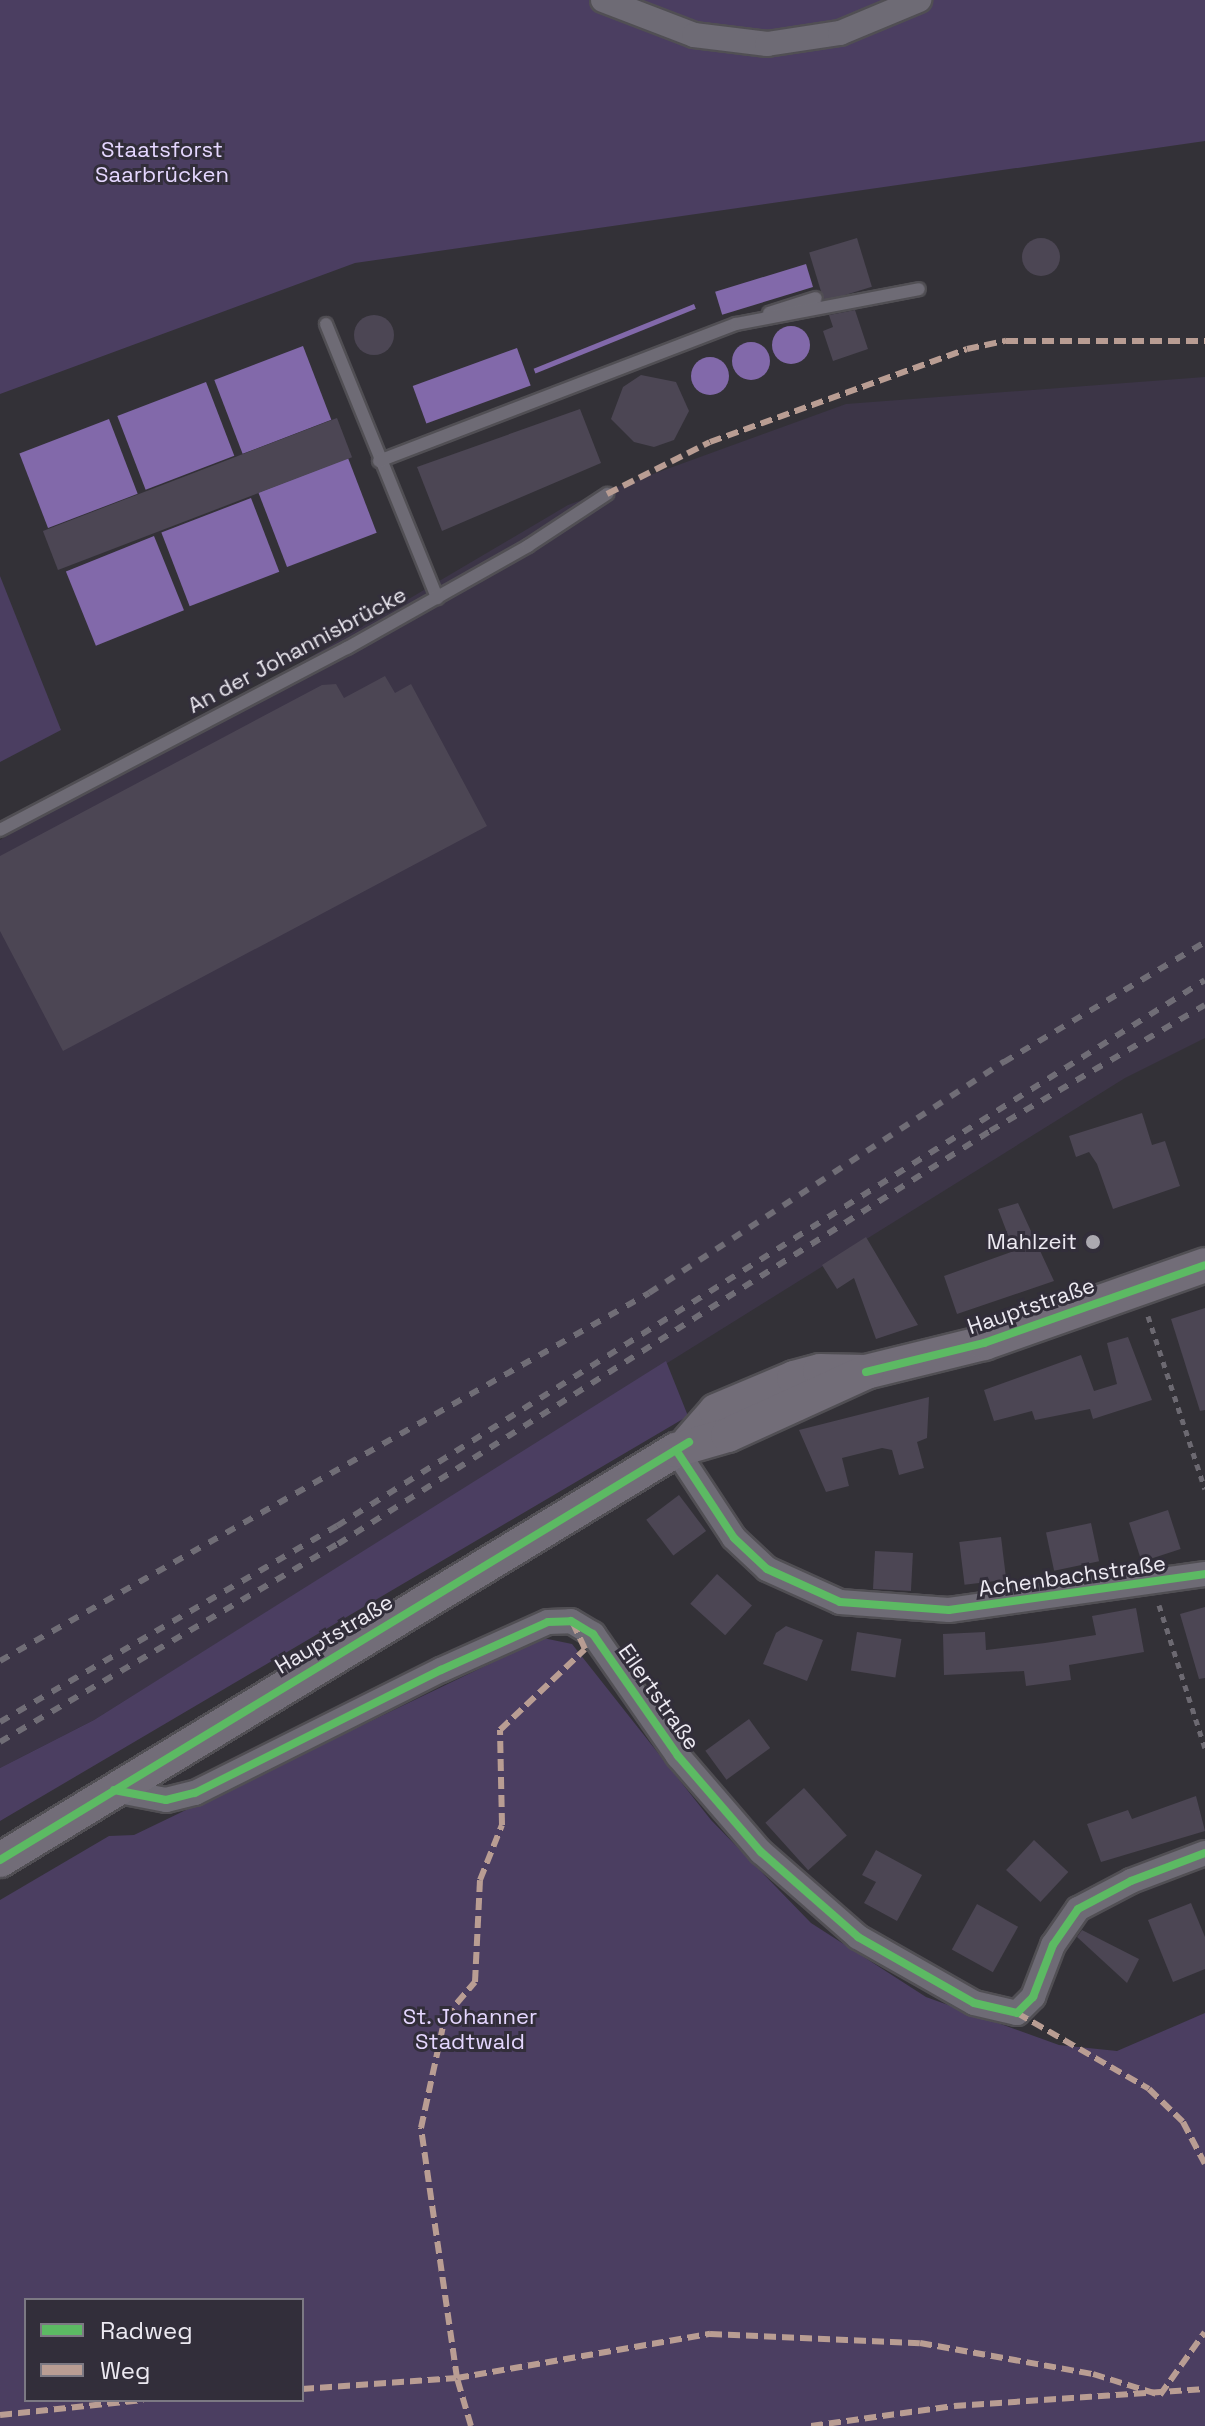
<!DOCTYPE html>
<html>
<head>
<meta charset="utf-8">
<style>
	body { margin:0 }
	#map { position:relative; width:1205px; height:2426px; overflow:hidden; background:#333137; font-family:"Space Grotesk",sans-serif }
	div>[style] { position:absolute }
	.built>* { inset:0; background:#3c3547 }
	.green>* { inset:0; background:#4b3e61 }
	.water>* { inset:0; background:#8269aa; transform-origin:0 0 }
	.round { border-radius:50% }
	.building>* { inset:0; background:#4c4654; transform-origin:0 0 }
	.path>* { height:5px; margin-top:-2.5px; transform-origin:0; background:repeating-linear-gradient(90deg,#6c6971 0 6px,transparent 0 12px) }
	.roads { filter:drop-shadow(2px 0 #514f54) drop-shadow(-2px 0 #514f54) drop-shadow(0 2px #514f54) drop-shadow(0 -2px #514f54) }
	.service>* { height:12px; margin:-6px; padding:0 6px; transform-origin:6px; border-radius:6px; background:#6e6b75 }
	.minor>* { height:24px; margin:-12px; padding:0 12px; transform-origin:12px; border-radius:12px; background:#6e6b75 }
	.secondary>* { height:34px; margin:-17px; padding:0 17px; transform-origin:17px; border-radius:17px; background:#726d78 }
	.rail>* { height:6px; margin-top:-3px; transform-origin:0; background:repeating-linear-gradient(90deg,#706d76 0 10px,transparent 0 20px) }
	.quiet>* { height:6px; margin-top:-3px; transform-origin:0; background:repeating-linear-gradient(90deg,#b99d93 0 12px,transparent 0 18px) }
	.cycleway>* { height:8px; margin:-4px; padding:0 4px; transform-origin:4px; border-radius:4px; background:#5cba63 }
	.dots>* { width:22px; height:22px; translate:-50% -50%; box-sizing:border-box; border:4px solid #322e3a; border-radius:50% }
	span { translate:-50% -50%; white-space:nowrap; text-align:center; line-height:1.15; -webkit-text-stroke:6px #322e3a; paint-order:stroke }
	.park-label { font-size:22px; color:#e5d7ff }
	.street-label { font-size:22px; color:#ece9f1 }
	.poi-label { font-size:22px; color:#ece9f1 }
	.right { translate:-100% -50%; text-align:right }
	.legend { position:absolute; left:24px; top:2298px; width:280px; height:104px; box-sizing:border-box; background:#322e3a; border:2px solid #7c7983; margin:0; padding:10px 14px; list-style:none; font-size:24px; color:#ece9f1 }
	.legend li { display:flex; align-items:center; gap:16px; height:40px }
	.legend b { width:40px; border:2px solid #7c7983 }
</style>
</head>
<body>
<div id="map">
	<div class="built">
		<i style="clip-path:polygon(1205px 377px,1205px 1038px,1125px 1078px,94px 1720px,0 1768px,0 840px,568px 505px,846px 404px)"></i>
	</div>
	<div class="green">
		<i style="clip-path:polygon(0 0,1205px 0,1205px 141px,355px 263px,0 394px)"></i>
		<i style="clip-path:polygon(0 576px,61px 730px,0 762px)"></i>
		<i style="clip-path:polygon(666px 1361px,688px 1416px,0 1821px,0 1768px,94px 1720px)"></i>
		<i style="clip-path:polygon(evenodd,543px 1638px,572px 1644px,711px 1820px,811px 1923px,926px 1997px,1059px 2045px,1117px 2051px,1205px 2013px,1205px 2426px,0 2426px,0 1900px,109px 1836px,134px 1835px,543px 1638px,26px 2300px,302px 2300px,302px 2400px,26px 2400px,26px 2300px)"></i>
	</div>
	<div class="water">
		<i style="left:806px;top:264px;width:24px;height:95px;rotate:73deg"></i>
		<i style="left:694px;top:304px;width:5px;height:173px;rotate:68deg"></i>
		<i class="round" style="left:772px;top:326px;width:38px;height:38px"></i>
		<i class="round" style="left:732px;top:342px;width:38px;height:38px"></i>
		<i style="left:303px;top:346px;width:79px;height:95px;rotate:69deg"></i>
		<i style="left:517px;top:348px;width:40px;height:111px;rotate:70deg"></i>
		<i class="round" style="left:691px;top:357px;width:38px;height:38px"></i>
		<i style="left:206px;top:382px;width:79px;height:95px;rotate:69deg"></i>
		<i style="left:109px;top:419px;width:80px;height:96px;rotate:69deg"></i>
		<i style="left:348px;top:458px;width:80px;height:96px;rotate:69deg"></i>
		<i style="left:251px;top:498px;width:79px;height:96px;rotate:69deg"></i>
		<i style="left:154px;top:536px;width:80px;height:95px;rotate:68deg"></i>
	</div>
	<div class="building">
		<i class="round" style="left:1022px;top:238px;width:38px;height:38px"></i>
		<i style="left:857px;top:238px;width:51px;height:50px;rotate:73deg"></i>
		<i style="clip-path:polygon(855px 310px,868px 349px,833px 361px,823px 331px,833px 327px,829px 315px)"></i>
		<i class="round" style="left:354px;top:315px;width:40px;height:40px"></i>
		<i style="clip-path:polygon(641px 375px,676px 382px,689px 411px,674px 440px,654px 447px,634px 442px,611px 419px,623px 387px)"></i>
		<i style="clip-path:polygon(580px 409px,601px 463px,442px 531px,417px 467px)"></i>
		<i style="left:337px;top:418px;width:42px;height:315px;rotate:69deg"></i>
		<i style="clip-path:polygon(385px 676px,395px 693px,411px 684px,487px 826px,63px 1051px,0 931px,0 856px,322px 685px,336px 684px,344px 698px)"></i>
		<i style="clip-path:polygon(1142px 1113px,1152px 1145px,1165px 1141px,1180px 1186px,1113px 1209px,1097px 1164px,1089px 1152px,1076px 1157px,1069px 1136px)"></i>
		<i style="clip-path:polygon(1018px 1203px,1054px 1281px,957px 1314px,944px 1276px,1014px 1251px,998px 1209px)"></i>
		<i style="clip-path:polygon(866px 1237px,918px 1325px,876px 1339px,854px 1278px,837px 1289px,822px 1265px)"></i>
		<i style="clip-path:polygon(1205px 1308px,1205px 1410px,1200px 1411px,1171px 1319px)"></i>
		<i style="clip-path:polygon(1128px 1337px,1152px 1400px,1093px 1419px,1090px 1409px,1035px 1420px,1032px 1411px,994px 1421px,984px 1390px,1081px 1355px,1094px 1391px,1117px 1384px,1107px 1343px)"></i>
		<i style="clip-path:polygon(929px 1397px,927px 1438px,917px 1442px,924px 1468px,899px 1475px,892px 1450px,882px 1448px,842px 1458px,849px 1486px,826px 1492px,799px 1430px)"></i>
		<i style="left:679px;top:1495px;width:45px;height:41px;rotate:53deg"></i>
		<i style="left:1168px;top:1510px;width:41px;height:41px;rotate:72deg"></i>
		<i style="left:1091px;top:1523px;width:39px;height:46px;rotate:78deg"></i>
		<i style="left:1001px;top:1537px;width:43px;height:42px;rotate:83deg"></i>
		<i style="left:875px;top:1551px;width:38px;height:38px;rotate:3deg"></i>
		<i style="left:717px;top:1574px;width:47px;height:40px;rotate:42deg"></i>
		<i style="clip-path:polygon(1205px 1607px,1205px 1678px,1199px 1679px,1180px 1614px)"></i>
		<i style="clip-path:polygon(1136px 1608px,1144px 1652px,1069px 1665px,1071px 1680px,1026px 1686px,1024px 1671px,944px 1675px,943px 1634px,985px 1632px,986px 1650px,1045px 1643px,1096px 1635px,1092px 1616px)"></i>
		<i style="clip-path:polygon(786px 1626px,823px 1640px,807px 1681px,763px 1664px,776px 1633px)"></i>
		<i style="left:857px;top:1632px;width:45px;height:39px;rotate:9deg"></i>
		<i style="left:749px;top:1719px;width:36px;height:54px;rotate:54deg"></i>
		<i style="left:804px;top:1788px;width:64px;height:52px;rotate:48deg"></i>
		<i style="clip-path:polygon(1196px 1796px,1205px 1831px,1101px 1862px,1087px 1824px,1128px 1810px,1132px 1819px)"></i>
		<i style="left:1034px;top:1840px;width:47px;height:41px;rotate:43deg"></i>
		<i style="clip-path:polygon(876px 1850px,922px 1875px,897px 1921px,864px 1903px,876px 1882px,862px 1875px)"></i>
		<i style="clip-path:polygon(1191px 1903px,1205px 1937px,1205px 1969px,1173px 1982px,1148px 1920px)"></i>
		<i style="left:977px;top:1904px;width:47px;height:52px;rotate:29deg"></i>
		<i style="clip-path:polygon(1082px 1930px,1139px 1959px,1127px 1983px,1077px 1937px)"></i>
	</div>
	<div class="path">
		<i style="left:1148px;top:1316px;width:182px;rotate:71.8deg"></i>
		<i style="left:1159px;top:1605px;width:150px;rotate:72.2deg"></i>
	</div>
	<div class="roads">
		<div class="service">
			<i style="left:769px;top:313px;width:49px;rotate:-17.7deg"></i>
			<i style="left:326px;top:324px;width:296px;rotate:67.9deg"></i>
			<i style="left:379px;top:461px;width:382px;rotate:-21deg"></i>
			<i style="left:736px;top:324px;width:186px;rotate:-10.8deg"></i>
			<i style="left:0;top:830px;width:392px;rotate:-27.7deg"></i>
			<i style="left:347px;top:648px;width:208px;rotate:-29.4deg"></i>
			<i style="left:528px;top:546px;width:95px;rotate:-33.4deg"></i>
		</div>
		<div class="minor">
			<i style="left:603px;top:0;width:97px;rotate:21deg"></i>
			<i style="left:694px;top:35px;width:74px;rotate:7deg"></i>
			<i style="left:767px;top:44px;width:74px;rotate:-8.6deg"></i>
			<i style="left:840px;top:33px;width:86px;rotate:-22.7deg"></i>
			<i style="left:676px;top:1450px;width:105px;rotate:56.6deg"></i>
			<i style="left:734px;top:1538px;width:45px;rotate:43.2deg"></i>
			<i style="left:767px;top:1569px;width:80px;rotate:24.3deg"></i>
			<i style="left:840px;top:1602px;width:109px;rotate:4.2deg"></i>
			<i style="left:949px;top:1610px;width:259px;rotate:-8deg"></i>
			<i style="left:114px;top:1790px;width:53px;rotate:10.9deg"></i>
			<i style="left:166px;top:1800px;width:30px;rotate:-14deg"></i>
			<i style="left:195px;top:1793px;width:275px;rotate:-26.6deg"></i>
			<i style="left:441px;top:1670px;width:117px;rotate:-24.2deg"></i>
			<i style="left:548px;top:1622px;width:23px;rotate:-2deg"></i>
			<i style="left:571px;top:1621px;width:26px;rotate:31deg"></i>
			<i style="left:593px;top:1634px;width:149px;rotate:55.1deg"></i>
			<i style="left:678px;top:1756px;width:127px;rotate:49.2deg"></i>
			<i style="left:761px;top:1852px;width:129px;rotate:41.2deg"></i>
			<i style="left:858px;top:1937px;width:133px;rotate:29.6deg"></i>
			<i style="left:974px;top:2003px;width:44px;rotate:13.1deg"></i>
			<i style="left:1017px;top:2013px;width:23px;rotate:-45deg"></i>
			<i style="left:1033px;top:1997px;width:56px;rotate:-69deg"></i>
			<i style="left:1053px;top:1945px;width:44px;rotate:-55.2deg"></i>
			<i style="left:1078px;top:1909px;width:60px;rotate:-27.8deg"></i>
			<i style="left:1131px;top:1881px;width:79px;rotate:-20.7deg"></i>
		</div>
		<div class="secondary">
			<i style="left:689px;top:1442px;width:41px;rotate:-48.9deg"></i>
			<i style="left:716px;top:1411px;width:85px;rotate:-22.9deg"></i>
			<i style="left:794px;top:1378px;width:27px;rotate:-15deg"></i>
			<i style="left:820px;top:1371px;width:46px;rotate:1.2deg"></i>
			<i style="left:866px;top:1372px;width:122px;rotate:-13.8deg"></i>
			<i style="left:984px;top:1343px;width:234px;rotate:-19.4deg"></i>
			<i style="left:0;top:1860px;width:791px;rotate:-31.24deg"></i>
			<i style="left:676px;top:1450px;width:54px;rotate:-16.1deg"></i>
			<i style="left:728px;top:1435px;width:152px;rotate:-24.5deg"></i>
		</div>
	</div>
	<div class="rail">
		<i style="left:0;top:1661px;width:746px;rotate:-29.55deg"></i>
		<i style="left:649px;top:1293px;width:424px;rotate:-33.1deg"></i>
		<i style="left:1004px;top:1062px;width:234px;rotate:-30.8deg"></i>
		<i style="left:0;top:1722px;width:390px;rotate:-30.2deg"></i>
		<i style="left:337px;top:1526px;width:1025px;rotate:-32.17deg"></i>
		<i style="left:0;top:1742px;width:392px;rotate:-30.4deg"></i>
		<i style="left:338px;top:1544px;width:772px;rotate:-32.35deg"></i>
		<i style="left:990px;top:1131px;width:249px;rotate:-30.4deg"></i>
	</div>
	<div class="quiet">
		<i style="left:607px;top:494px;width:115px;rotate:-26.8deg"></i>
		<i style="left:710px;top:442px;width:273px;rotate:-19.9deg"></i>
		<i style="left:967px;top:349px;width:40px;rotate:-12deg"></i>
		<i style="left:1006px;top:341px;width:199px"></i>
		<i style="left:1017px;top:2013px;width:152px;rotate:29.9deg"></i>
		<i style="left:1149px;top:2089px;width:47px;rotate:44.1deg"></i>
		<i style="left:1183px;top:2122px;width:47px;rotate:62.4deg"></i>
		<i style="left:302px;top:2389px;width:155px;rotate:-4.1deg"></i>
		<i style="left:457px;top:2378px;width:257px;rotate:-9.9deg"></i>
		<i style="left:710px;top:2334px;width:210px;rotate:2.5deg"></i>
		<i style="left:920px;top:2343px;width:176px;rotate:10.2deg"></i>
		<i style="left:1093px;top:2374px;width:70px;rotate:17.4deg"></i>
		<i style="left:1160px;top:2395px;width:77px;rotate:-54.5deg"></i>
		<i style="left:0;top:2415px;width:144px;rotate:-6deg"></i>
		<i style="left:471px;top:2426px;width:50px;rotate:-106.3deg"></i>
		<i style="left:457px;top:2378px;width:253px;rotate:-98.2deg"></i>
		<i style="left:421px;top:2128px;width:114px;rotate:-77.8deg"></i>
		<i style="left:445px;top:2017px;width:46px;rotate:-49.4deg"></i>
		<i style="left:475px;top:1982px;width:102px;rotate:-87.2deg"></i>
		<i style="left:480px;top:1880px;width:59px;rotate:-68.2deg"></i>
		<i style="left:502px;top:1825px;width:95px;rotate:-91.2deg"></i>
		<i style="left:500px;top:1730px;width:117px;rotate:-43.6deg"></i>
		<i style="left:585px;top:1649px;width:29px;rotate:-115deg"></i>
		<i style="left:811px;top:2426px;width:144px;rotate:-8deg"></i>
		<i style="left:954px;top:2406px;width:252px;rotate:-3.9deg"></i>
	</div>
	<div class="cycleway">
		<i style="left:866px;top:1372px;width:122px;rotate:-13.8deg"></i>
		<i style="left:984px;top:1343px;width:234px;rotate:-19.4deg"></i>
		<i style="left:676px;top:1450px;width:105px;rotate:56.6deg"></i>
		<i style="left:734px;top:1538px;width:45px;rotate:43.2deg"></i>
		<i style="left:767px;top:1569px;width:80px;rotate:24.3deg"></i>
		<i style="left:840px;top:1602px;width:109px;rotate:4.2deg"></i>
		<i style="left:949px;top:1610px;width:259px;rotate:-8deg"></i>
		<i style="left:114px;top:1790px;width:53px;rotate:10.9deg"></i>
		<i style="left:166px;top:1800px;width:30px;rotate:-14deg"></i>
		<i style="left:195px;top:1793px;width:275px;rotate:-26.6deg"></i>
		<i style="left:441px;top:1670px;width:117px;rotate:-24.2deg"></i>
		<i style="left:548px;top:1622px;width:23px;rotate:-2deg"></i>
		<i style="left:571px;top:1621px;width:26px;rotate:31deg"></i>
		<i style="left:593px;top:1634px;width:149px;rotate:55.1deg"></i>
		<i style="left:678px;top:1756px;width:127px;rotate:49.2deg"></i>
		<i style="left:761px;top:1852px;width:129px;rotate:41.2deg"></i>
		<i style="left:858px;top:1937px;width:133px;rotate:29.6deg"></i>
		<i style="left:974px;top:2003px;width:44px;rotate:13.1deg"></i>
		<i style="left:1017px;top:2013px;width:23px;rotate:-45deg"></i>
		<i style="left:1033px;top:1997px;width:56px;rotate:-69deg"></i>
		<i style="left:1053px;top:1945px;width:44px;rotate:-55.2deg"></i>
		<i style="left:1078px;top:1909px;width:60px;rotate:-27.8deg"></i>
		<i style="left:1131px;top:1881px;width:79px;rotate:-20.7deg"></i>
		<i style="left:0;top:1860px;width:806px;rotate:-31.24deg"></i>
	</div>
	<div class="dots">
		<i style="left:1093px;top:1242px;background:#aba9b0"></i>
	</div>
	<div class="park-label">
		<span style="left:162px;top:162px">Staatsforst<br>Saarbrücken</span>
		<span style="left:470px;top:2029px">St. Johanner<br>Stadtwald</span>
	</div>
	<div class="street-label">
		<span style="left:297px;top:650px;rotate:-28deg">An der Johannisbrücke</span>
		<span style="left:1031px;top:1306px;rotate:-19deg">Hauptstraße</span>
		<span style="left:1072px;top:1576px;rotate:-8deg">Achenbachstraße</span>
		<span style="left:334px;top:1634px;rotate:-31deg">Hauptstraße</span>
		<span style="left:659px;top:1697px;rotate:55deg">Eilertstraße</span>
	</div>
	<div class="poi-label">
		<span class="right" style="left:1077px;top:1242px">Mahlzeit</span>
	</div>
	<ul class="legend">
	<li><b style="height:10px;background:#5cba63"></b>Radweg</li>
	<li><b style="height:10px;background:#b99d93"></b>Weg</li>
	</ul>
</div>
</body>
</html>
